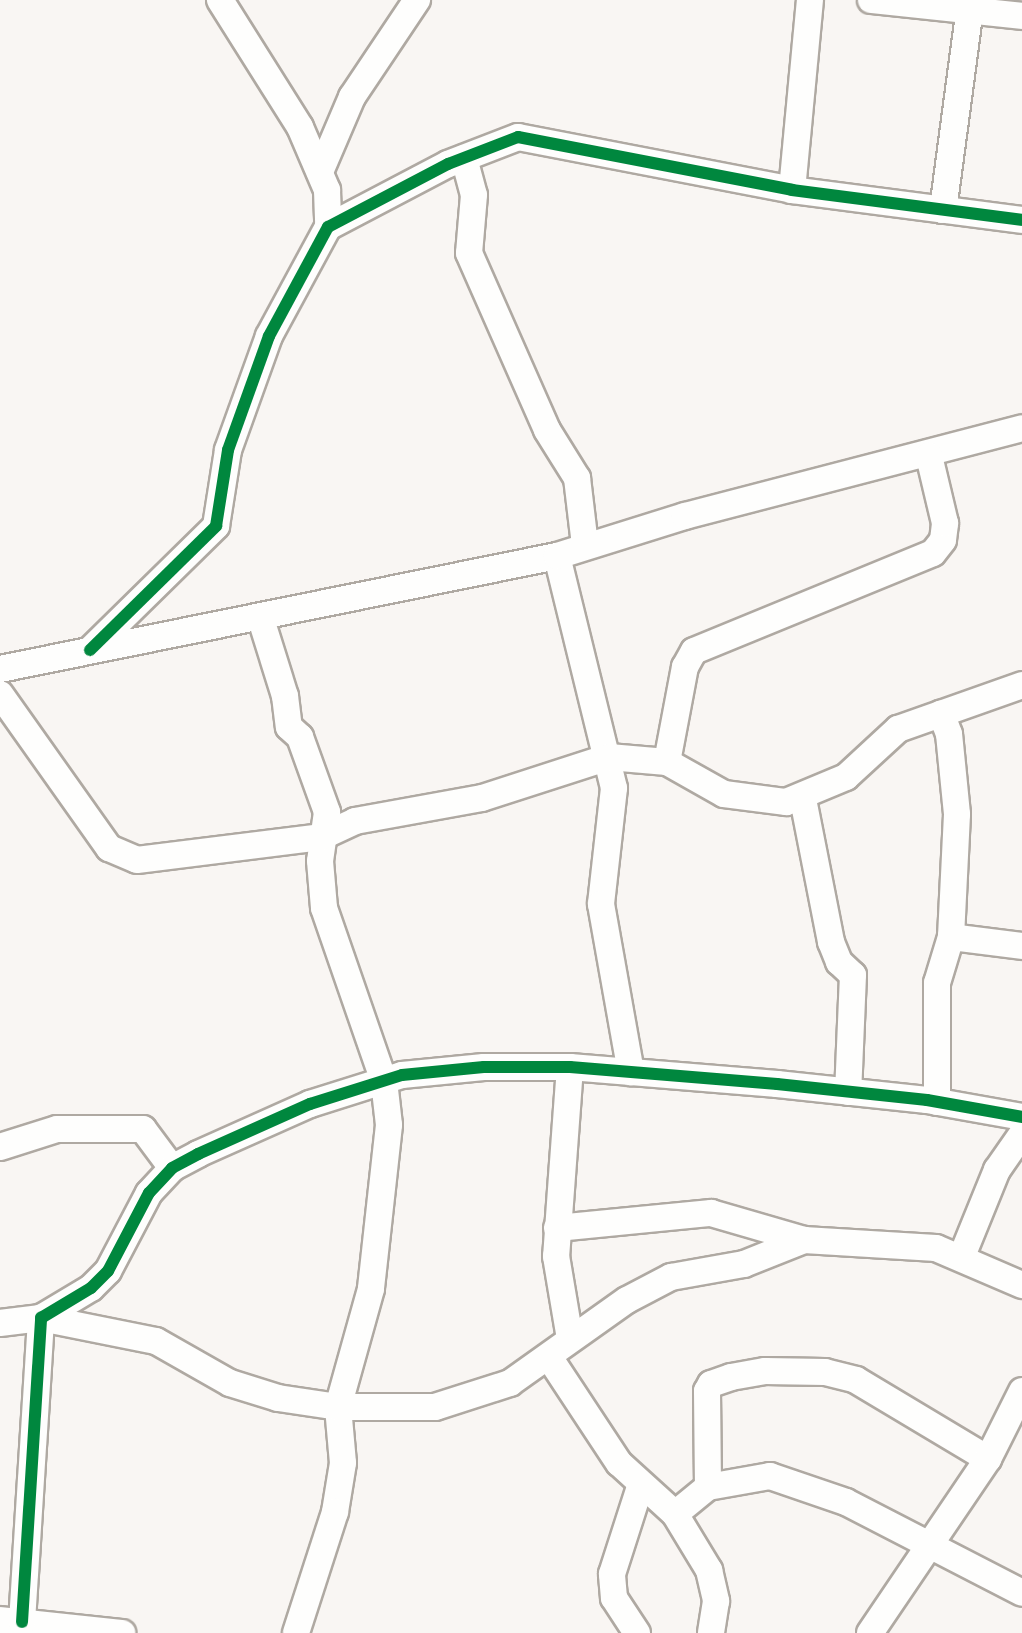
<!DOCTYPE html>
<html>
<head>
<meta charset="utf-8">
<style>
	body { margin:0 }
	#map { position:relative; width:1022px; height:1633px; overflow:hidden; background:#f9f6f3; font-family:"Nunito Sans",sans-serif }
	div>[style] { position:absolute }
	.roads { filter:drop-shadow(2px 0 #afa9a2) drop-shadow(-2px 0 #afa9a2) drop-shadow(0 2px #afa9a2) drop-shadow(0 -2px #afa9a2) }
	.street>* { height:26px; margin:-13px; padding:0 13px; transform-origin:13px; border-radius:13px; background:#fefefd }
	.cycleway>* { height:12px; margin:-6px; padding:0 6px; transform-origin:6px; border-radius:6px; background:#00873e }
	span { translate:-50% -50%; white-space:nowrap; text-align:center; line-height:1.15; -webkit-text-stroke:8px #fff; paint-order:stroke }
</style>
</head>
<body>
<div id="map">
	<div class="roads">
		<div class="street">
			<i style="left:220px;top:0;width:150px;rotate:57.8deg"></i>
			<i style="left:300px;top:127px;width:69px;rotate:66.8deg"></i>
			<i style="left:327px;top:190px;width:37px;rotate:88deg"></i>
			<i style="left:871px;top:0;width:152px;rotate:6deg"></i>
			<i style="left:464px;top:158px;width:38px;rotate:75deg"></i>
			<i style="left:474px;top:195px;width:58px;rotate:94.9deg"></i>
			<i style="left:469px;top:253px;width:193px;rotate:66.2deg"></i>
			<i style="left:547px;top:430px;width:57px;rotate:58deg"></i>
			<i style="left:577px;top:478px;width:67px;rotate:83.2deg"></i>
			<i style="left:320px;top:172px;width:82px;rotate:-66.9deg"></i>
			<i style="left:352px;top:97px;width:117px;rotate:-56.2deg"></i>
			<i style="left:792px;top:190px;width:191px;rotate:-84.6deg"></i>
			<i style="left:943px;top:210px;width:212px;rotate:-82.4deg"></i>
			<i style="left:557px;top:556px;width:239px;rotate:76.2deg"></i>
			<i style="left:614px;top:788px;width:117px;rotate:96.4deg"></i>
			<i style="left:601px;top:904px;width:171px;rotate:79.9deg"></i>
			<i style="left:261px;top:619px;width:81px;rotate:72.7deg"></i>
			<i style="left:285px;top:696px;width:31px;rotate:83deg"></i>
			<i style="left:289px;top:727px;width:15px;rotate:42deg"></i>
			<i style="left:300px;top:737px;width:80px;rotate:70.2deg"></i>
			<i style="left:327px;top:812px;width:49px;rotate:98.1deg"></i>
			<i style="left:320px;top:861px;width:47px;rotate:85.1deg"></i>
			<i style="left:324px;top:908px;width:183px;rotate:70.9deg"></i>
			<i style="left:384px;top:1081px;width:44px;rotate:83.5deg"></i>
			<i style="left:389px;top:1125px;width:165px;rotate:96.3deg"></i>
			<i style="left:371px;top:1289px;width:123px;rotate:105.6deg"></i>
			<i style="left:338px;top:1407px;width:56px;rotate:84.9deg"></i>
			<i style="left:343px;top:1463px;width:50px;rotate:99.3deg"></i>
			<i style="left:335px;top:1512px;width:127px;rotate:107.9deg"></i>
			<i style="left:90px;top:650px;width:177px;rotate:-44.5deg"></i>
			<i style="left:216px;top:526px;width:77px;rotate:-81deg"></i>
			<i style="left:228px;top:450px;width:121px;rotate:-70.2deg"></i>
			<i style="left:269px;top:336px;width:124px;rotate:-61.6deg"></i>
			<i style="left:328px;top:227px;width:136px;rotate:-27.7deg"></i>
			<i style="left:448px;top:164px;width:75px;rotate:-21.1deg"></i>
			<i style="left:518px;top:137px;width:279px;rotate:10.9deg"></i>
			<i style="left:792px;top:190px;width:232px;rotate:7.4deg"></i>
			<i style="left:0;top:669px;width:568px;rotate:-11.47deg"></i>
			<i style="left:557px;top:556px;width:134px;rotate:-17.4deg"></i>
			<i style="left:685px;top:516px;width:348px;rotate:-14.6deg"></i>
			<i style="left:0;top:694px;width:189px;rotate:54.7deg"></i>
			<i style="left:109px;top:848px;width:30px;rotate:23deg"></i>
			<i style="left:137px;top:860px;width:185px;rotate:-7.1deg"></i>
			<i style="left:321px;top:837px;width:38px;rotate:-25deg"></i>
			<i style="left:355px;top:821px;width:129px;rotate:-10.3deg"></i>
			<i style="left:482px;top:798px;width:133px;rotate:-17.9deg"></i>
			<i style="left:609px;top:757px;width:58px;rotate:4.9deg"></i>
			<i style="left:667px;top:762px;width:65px;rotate:29.3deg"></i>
			<i style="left:724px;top:794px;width:63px;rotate:7.4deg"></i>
			<i style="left:786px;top:802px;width:65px;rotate:-22.6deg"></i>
			<i style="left:846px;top:777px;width:71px;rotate:-42.7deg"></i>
			<i style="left:898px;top:729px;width:132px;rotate:-19.5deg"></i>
			<i style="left:667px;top:762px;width:97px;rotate:-79.3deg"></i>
			<i style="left:685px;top:667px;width:18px;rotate:-61deg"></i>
			<i style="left:694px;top:651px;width:258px;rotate:-22.3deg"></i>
			<i style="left:933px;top:553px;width:16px;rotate:-52deg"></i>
			<i style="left:943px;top:540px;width:17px;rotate:-83deg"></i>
			<i style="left:945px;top:523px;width:69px;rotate:-103.4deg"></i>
			<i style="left:803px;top:799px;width:146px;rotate:78.9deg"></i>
			<i style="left:831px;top:942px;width:22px;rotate:68deg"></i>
			<i style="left:839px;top:962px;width:19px;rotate:43deg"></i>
			<i style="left:853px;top:975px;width:117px;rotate:92.4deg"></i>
			<i style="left:951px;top:937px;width:72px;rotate:7.2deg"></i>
			<i style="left:570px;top:1067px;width:190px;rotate:94.2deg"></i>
			<i style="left:556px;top:1256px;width:84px;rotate:80.4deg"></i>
			<i style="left:937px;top:1102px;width:119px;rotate:-90deg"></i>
			<i style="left:937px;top:983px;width:48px;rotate:-73.1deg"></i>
			<i style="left:951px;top:937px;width:123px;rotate:-87.2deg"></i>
			<i style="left:957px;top:814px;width:80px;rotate:-95.7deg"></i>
			<i style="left:949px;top:734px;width:22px;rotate:-111deg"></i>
			<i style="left:0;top:1147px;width:60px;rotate:-17.5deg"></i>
			<i style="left:57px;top:1129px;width:86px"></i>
			<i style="left:143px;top:1129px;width:49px;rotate:53.4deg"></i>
			<i style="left:557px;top:1228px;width:155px;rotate:-5.6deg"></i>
			<i style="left:711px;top:1213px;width:97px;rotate:16.2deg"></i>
			<i style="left:804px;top:1240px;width:132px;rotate:3.5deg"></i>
			<i style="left:936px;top:1248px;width:94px;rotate:23.3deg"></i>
			<i style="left:962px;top:1256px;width:93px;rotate:-67.9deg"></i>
			<i style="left:997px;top:1170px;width:44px;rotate:-55.2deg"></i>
			<i style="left:0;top:1323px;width:41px;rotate:-7deg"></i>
			<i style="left:41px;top:1318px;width:117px;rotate:11.3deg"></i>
			<i style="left:156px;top:1341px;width:85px;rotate:29.6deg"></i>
			<i style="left:230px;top:1383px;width:50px;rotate:17.4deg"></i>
			<i style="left:278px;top:1398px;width:61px;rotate:8.5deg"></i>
			<i style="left:338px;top:1407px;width:97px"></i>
			<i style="left:435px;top:1407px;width:79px;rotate:-17.7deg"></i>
			<i style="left:510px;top:1383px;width:143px;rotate:-35.4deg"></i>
			<i style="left:627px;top:1300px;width:50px;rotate:-27.6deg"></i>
			<i style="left:671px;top:1277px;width:74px;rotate:-10.1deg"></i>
			<i style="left:744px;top:1264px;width:65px;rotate:-21.8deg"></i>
			<i style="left:549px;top:1357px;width:127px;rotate:56.6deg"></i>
			<i style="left:619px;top:1463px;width:76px;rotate:42.3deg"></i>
			<i style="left:675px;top:1514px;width:66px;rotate:58.7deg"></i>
			<i style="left:709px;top:1570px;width:32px;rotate:77deg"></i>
			<i style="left:716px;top:1601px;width:32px;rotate:99deg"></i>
			<i style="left:708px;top:1487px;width:96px;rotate:-90.6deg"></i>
			<i style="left:707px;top:1391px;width:8px;rotate:-60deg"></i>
			<i style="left:711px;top:1384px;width:21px;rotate:-19deg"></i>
			<i style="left:731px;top:1377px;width:35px;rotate:-10deg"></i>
			<i style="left:765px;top:1371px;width:60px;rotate:1deg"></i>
			<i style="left:825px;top:1372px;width:32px;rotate:14deg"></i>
			<i style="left:856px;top:1380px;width:154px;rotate:30.9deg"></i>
			<i style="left:675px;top:1514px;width:43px;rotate:-39.3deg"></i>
			<i style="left:708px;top:1487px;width:63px;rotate:-10.1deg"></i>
			<i style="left:770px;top:1476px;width:80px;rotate:18.9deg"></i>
			<i style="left:846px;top:1502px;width:198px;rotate:27.3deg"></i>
			<i style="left:0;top:1620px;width:123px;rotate:6.1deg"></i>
			<i style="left:22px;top:1622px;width:305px;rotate:-86.4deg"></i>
			<i style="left:41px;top:1318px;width:58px;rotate:-31deg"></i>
			<i style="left:91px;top:1288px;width:24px;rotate:-45deg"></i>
			<i style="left:108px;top:1271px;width:88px;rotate:-62.3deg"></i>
			<i style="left:149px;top:1193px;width:34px;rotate:-47deg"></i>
			<i style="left:172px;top:1168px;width:30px;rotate:-28deg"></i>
			<i style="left:198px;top:1154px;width:123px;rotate:-24.1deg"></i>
			<i style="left:310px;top:1104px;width:96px;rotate:-17.5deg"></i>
			<i style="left:402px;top:1075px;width:82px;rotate:-5.6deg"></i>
			<i style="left:484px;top:1067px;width:86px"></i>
			<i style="left:570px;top:1067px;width:208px;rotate:4.7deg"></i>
			<i style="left:777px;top:1084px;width:151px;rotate:6.1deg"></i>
			<i style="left:927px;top:1100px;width:97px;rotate:10.1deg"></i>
			<i style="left:637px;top:1633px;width:42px;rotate:-123.3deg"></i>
			<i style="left:614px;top:1598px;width:24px;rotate:-95deg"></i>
			<i style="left:612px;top:1574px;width:91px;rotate:-72.2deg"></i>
			<i style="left:870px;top:1633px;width:210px;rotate:-55.9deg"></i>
			<i style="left:988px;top:1459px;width:76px;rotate:-63.4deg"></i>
		</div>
	</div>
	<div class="cycleway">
		<i style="left:90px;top:650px;width:177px;rotate:-44.5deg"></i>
		<i style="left:216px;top:526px;width:77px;rotate:-81deg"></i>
		<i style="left:228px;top:450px;width:121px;rotate:-70.2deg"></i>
		<i style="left:269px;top:336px;width:124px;rotate:-61.6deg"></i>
		<i style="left:328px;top:227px;width:136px;rotate:-27.7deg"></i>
		<i style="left:448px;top:164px;width:75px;rotate:-21.1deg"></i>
		<i style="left:518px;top:137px;width:279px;rotate:10.9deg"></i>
		<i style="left:792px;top:190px;width:232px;rotate:7.4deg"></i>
		<i style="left:22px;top:1622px;width:305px;rotate:-86.4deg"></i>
		<i style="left:41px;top:1318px;width:58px;rotate:-31deg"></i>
		<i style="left:91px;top:1288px;width:24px;rotate:-45deg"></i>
		<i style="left:108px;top:1271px;width:88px;rotate:-62.3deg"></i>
		<i style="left:149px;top:1193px;width:34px;rotate:-47deg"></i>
		<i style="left:172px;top:1168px;width:30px;rotate:-28deg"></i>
		<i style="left:198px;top:1154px;width:123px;rotate:-24.1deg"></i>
		<i style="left:310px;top:1104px;width:96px;rotate:-17.5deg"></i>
		<i style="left:402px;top:1075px;width:82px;rotate:-5.6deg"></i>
		<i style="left:484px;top:1067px;width:86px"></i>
		<i style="left:570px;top:1067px;width:208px;rotate:4.7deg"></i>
		<i style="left:777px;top:1084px;width:151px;rotate:6.1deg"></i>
		<i style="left:927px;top:1100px;width:97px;rotate:10.1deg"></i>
	</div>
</div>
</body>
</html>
